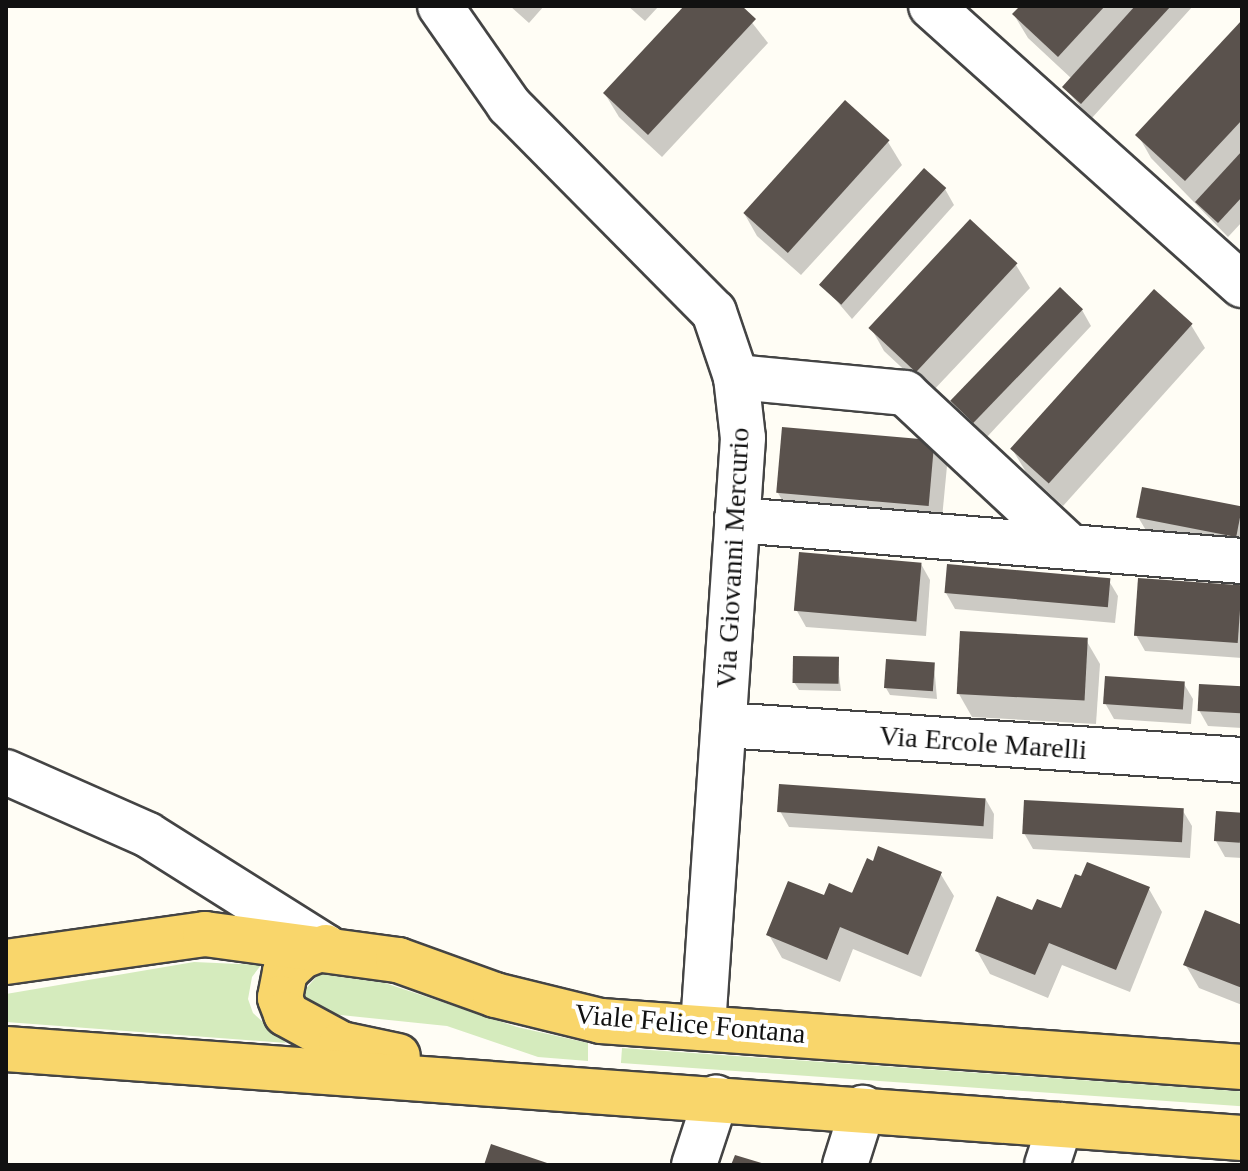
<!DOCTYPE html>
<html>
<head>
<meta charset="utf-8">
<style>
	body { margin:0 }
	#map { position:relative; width:1248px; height:1171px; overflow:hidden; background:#fffdf5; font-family:Georgia,serif }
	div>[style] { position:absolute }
	.green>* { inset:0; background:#d5ebbd; transform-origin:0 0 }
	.shadow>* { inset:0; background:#0003 }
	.building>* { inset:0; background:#5a524d; transform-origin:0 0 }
	.roads { filter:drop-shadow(2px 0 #444) drop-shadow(-2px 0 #444) drop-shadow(0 2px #444) drop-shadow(0 -2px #444) }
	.minor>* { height:44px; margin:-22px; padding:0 22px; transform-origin:22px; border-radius:22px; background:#fff }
	.major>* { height:44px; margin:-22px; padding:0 22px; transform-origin:22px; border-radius:22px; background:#f9d66b }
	span { translate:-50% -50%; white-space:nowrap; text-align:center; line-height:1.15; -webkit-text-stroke:8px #fff; paint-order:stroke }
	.street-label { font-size:28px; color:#111 }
	.frame { position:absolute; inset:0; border:8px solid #111; pointer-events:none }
</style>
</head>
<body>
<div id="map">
	<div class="green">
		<i style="clip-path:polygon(194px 962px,261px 965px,252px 977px,248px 999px,253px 1013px,286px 1043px,6px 1022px,6px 994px)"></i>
		<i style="clip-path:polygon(319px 974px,385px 983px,517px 1027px,588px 1043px,588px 1061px,538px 1057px,447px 1026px,321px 1013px,302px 993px)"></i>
		<i style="left:622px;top:1048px;width:622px;height:15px;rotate:4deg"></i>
	</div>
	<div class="shadow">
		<i style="clip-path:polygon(510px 6px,544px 6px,529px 23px)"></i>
		<i style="clip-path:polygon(628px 6px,659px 6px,645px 21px)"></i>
		<i style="clip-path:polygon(687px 6px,739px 6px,768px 43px,662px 157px,619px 117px,605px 94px)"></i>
		<i style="clip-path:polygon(1022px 6px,1193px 6px,1091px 119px,1064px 87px,1072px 79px,1028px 38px,1014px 15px)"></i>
		<i style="clip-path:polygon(1242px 23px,1242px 222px,1228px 237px,1151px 158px,1138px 135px)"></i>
		<i style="clip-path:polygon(888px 142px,902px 165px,801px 275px,757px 236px,744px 213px)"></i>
		<i style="clip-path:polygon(945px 189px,954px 205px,852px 319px,823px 285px)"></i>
		<i style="clip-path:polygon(1016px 265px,1030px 288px,930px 394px,884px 351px,871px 328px)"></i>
		<i style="clip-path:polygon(1082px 310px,1091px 326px,986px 438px,955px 403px)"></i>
		<i style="clip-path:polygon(1191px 325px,1205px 348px,1063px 506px,1026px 472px,1012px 449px)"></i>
		<i style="clip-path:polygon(933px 443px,947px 466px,941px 529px,791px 516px,778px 493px)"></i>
		<i style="clip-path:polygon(1242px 509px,1242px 551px,1147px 532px,1138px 517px)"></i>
		<i style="clip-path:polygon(921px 564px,930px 580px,926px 636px,806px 627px,797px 611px)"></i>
		<i style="clip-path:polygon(1109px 581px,1118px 596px,1115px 623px,955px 609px,946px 593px)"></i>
		<i style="clip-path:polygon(1242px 588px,1242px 658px,1145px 651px,1136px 635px)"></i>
		<i style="clip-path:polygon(1086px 640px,1100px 664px,1096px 724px,972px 717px,959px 694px)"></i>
		<i style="clip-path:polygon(837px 659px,841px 691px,799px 690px,794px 682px)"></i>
		<i style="clip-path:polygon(934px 664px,937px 699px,890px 695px,886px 688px)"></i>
		<i style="clip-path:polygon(1184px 684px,1193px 699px,1191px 724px,1114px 719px,1105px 703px)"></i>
		<i style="clip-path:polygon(1242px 688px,1242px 728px,1208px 726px,1199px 710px)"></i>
		<i style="clip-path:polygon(985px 798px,994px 814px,993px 839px,789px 827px,780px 811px)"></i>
		<i style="clip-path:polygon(1183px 811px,1192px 826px,1190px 858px,1033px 849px,1024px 833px)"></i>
		<i style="clip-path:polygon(1242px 815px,1242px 858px,1225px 857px,1216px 841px)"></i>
		<i style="clip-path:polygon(940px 873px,954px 896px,921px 977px,853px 949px,840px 982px,782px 958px,769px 935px,825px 898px)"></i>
		<i style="clip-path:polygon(1149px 889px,1162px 912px,1130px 992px,1062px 965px,1048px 998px,990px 974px,977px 951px,1062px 911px)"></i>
		<i style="clip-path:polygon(1242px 926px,1242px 1005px,1199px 988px,1185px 964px)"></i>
	</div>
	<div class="building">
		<i style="clip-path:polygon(684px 6px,742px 6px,756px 19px,648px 135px,603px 93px)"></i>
		<i style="clip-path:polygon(1020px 6px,1105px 6px,1058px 57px,1012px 14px)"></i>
		<i style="clip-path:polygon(1135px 6px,1171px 6px,1081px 104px,1062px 87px)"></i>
		<i style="clip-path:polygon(1242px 20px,1242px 120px,1185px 181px,1135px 135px)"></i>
		<i style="left:845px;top:100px;width:60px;height:152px;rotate:42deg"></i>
		<i style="clip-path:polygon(1242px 151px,1242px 197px,1218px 223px,1195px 202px)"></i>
		<i style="left:924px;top:168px;width:30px;height:157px;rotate:42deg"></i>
		<i style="left:970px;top:219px;width:65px;height:149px;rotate:43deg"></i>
		<i style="left:1060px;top:287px;width:32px;height:158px;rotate:44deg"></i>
		<i style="left:1154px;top:289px;width:52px;height:215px;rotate:42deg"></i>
		<i style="left:782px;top:427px;width:153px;height:66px;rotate:5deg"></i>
		<i style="left:1142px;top:487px;width:102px;height:31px;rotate:11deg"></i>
		<i style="left:799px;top:552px;width:123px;height:59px;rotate:5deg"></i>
		<i style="left:947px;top:564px;width:164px;height:29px;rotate:5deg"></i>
		<i style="left:1138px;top:578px;width:104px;height:58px;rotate:4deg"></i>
		<i style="left:960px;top:631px;width:128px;height:63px;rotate:3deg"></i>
		<i style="left:793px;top:656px;width:46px;height:27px;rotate:1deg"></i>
		<i style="left:886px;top:659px;width:49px;height:29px;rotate:4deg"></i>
		<i style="left:1105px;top:676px;width:80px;height:28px;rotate:4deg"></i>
		<i style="left:1199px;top:684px;width:43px;height:27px;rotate:3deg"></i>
		<i style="left:779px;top:784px;width:207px;height:28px;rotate:4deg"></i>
		<i style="left:1024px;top:800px;width:160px;height:34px;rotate:3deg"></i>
		<i style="left:1216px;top:811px;width:26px;height:30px;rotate:4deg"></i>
		<i style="clip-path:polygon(878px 846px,942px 872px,908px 955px,840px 927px,827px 960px,766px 935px,788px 881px,824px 895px,829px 883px,852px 893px,867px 858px,873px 861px)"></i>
		<i style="clip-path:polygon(1087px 862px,1150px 887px,1116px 970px,1049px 943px,1035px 975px,975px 951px,997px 896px,1032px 910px,1037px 899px,1061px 908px,1075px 874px,1081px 876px)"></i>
		<i style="clip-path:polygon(1205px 910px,1242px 925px,1242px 988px,1183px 965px)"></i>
		<i style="clip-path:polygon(491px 1144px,550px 1164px,550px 1165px,484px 1165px)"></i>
		<i style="clip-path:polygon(735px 1155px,765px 1164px,765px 1165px,731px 1165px)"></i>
	</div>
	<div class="roads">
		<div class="minor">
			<i style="left:440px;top:6px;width:121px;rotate:55.1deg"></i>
			<i style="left:509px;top:105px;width:291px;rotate:45.3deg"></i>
			<i style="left:714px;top:312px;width:69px;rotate:71.3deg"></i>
			<i style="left:736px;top:377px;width:61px;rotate:83.5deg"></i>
			<i style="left:743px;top:438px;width:590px;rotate:93.89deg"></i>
			<i style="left:931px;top:6px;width:418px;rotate:41.9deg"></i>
			<i style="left:736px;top:377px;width:170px;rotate:5.4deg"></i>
			<i style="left:905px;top:393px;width:223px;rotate:43deg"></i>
			<i style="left:737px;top:520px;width:507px;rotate:4.64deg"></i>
			<i style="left:724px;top:725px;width:519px;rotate:3.87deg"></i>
			<i style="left:6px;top:772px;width:155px;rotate:23.9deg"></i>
			<i style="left:148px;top:835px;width:210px;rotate:32.2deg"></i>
			<i style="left:694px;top:1165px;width:71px;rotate:-71.8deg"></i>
			<i style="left:845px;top:1165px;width:60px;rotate:-72.5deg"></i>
			<i style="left:1047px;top:1165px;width:42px;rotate:-72deg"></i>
		</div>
		<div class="major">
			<i style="left:326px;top:947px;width:26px;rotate:159deg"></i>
			<i style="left:302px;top:956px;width:23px;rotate:137deg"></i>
			<i style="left:285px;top:972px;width:26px;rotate:101deg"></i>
			<i style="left:280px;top:998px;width:17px;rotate:69deg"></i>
			<i style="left:286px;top:1014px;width:63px;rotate:28.6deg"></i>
			<i style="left:341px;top:1044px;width:58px;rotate:11.9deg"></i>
			<i style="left:6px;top:962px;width:201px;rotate:-8deg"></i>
			<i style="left:205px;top:934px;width:195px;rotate:7.7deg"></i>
			<i style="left:398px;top:960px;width:103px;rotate:19.8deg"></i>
			<i style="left:495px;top:995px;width:109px;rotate:13.8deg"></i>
			<i style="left:601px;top:1021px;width:643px;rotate:4.1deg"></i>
			<i style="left:6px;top:1049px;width:1239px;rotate:4.12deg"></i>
		</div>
	</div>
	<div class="street-label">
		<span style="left:733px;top:558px;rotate:-87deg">Via Giovanni Mercurio</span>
		<span style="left:983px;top:743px;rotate:4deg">Via Ercole Marelli</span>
		<span style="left:690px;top:1024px;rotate:5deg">Viale Felice Fontana</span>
	</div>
	<div class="frame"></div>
</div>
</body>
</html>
